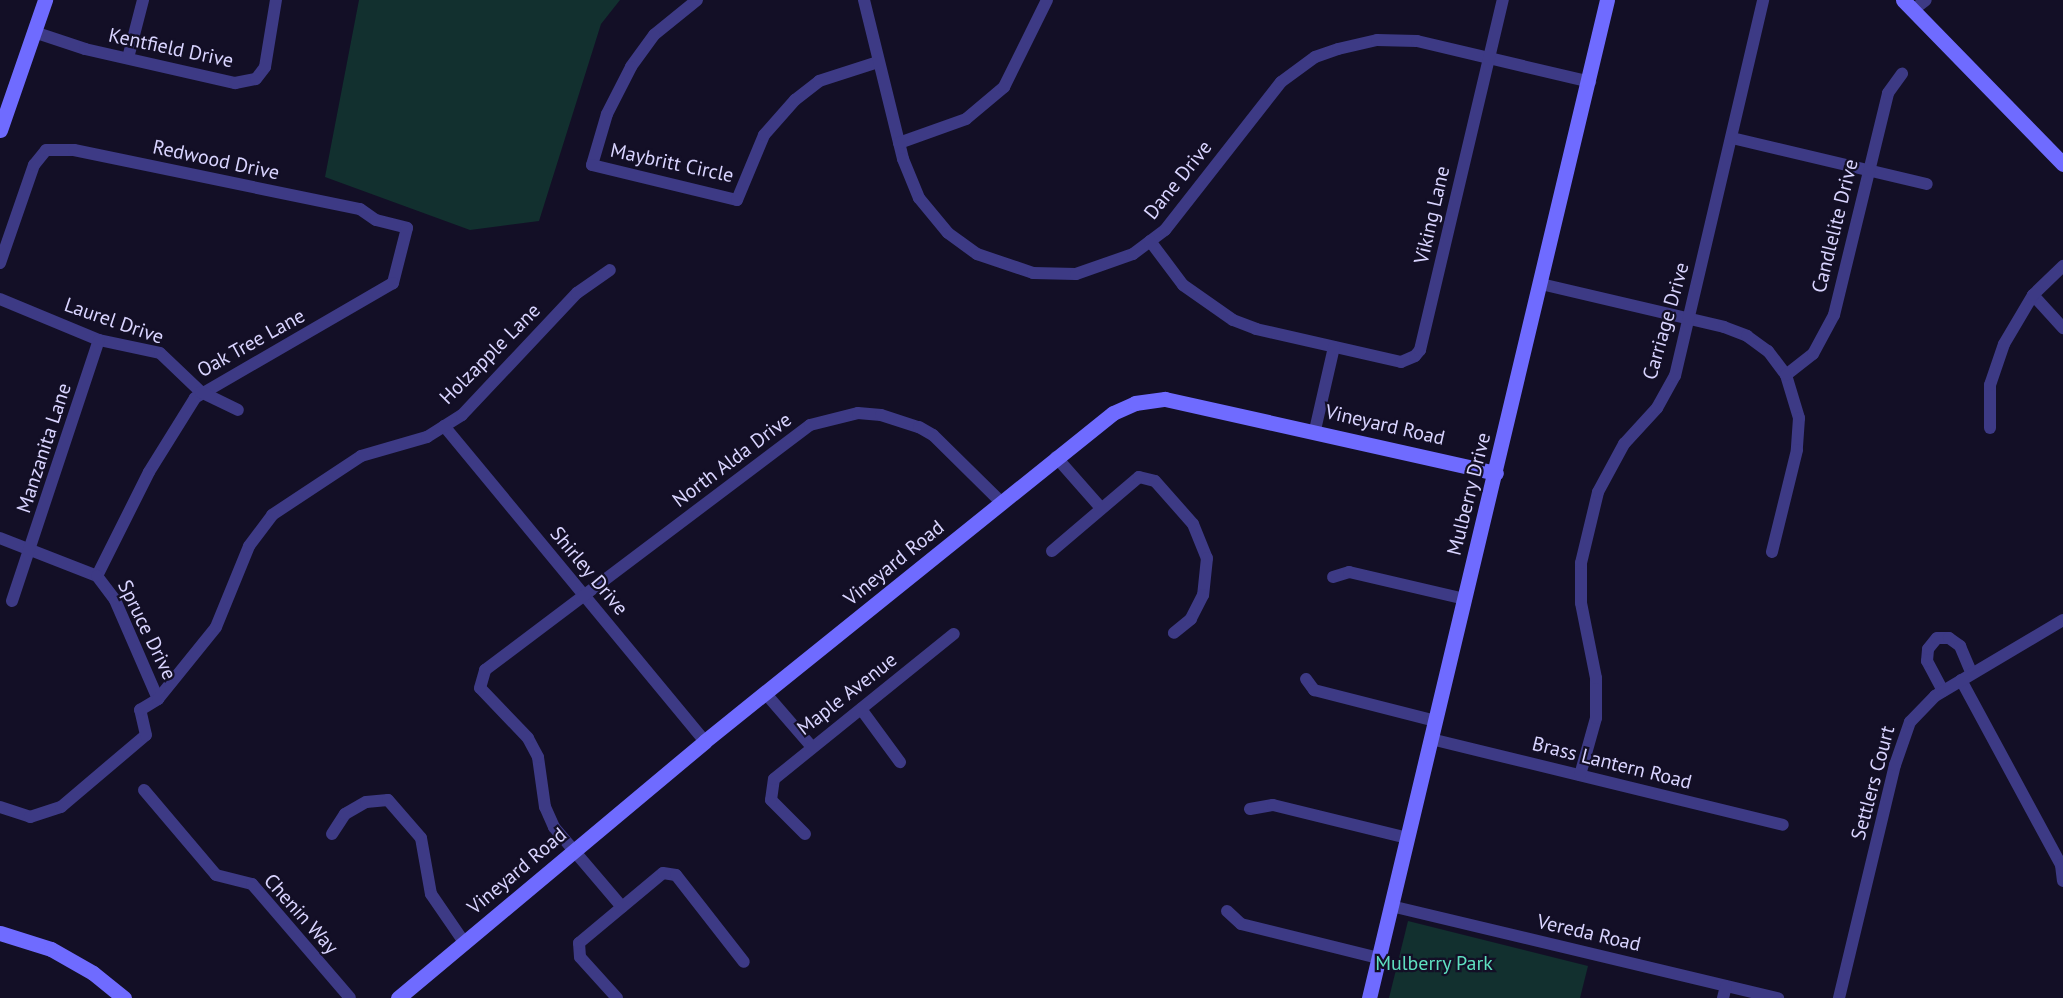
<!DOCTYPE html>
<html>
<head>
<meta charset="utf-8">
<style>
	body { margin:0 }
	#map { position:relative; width:2063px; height:998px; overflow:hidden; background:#130f26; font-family:"PT Sans",sans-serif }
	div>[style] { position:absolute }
	.green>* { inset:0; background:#12302f }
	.street>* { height:12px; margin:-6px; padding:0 6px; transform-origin:6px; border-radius:6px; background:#3d3a85 }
	.secondary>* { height:15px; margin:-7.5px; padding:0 7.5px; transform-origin:7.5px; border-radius:7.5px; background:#6f6bff }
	span { translate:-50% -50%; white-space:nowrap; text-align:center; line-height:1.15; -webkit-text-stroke:4.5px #130f26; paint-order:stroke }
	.street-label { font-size:20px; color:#d9d4ff }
	.park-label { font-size:20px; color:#5fe0c0 }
</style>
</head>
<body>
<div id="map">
	<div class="green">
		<i style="clip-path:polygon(359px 0,620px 0,601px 24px,539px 221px,470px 230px,325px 177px)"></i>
		<i style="clip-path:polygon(1408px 921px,1588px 966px,1580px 998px,1389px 998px)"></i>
	</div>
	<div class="street">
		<i style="left:697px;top:0;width:55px;rotate:140.9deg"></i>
		<i style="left:654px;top:35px;width:39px;rotate:126deg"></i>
		<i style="left:631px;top:67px;width:53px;rotate:117.1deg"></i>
		<i style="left:607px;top:114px;width:53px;rotate:106.4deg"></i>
		<i style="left:592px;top:165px;width:149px;rotate:13.6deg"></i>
		<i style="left:737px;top:200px;width:70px;rotate:-67.4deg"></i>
		<i style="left:764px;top:135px;width:47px;rotate:-48.5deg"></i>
		<i style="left:795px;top:100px;width:31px;rotate:-38deg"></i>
		<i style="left:819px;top:81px;width:62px;rotate:-17.9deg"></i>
		<i style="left:864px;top:0;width:164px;rotate:76.2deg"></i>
		<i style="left:903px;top:159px;width:42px;rotate:67.7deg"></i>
		<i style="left:919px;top:198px;width:45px;rotate:50.4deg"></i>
		<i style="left:948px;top:233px;width:36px;rotate:36deg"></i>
		<i style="left:977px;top:254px;width:59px;rotate:18.7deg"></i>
		<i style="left:1033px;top:273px;width:43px;rotate:1.3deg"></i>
		<i style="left:1076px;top:274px;width:60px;rotate:-19.3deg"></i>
		<i style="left:1133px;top:254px;width:40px;rotate:-37deg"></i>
		<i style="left:1165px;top:230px;width:188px;rotate:-51.9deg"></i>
		<i style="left:1281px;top:82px;width:42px;rotate:-36.3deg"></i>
		<i style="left:1315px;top:57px;width:24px;rotate:-19deg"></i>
		<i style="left:1338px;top:49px;width:40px;rotate:-13deg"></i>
		<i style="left:1377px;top:40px;width:40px;rotate:1.4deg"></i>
		<i style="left:1417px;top:41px;width:178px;rotate:13.3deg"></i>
		<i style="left:1913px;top:10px;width:16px;rotate:-38deg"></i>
		<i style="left:34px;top:32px;width:54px;rotate:18.4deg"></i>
		<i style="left:85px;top:49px;width:154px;rotate:12.8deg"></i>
		<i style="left:235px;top:83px;width:21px;rotate:-11deg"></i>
		<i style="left:256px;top:79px;width:15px;rotate:-53deg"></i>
		<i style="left:265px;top:67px;width:68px;rotate:-80.7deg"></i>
		<i style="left:128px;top:58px;width:60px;rotate:-75.5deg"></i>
		<i style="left:1732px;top:138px;width:200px;rotate:13.3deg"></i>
		<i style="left:899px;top:143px;width:71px;rotate:-19.7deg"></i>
		<i style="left:966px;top:119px;width:50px;rotate:-40.1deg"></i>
		<i style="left:1004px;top:87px;width:97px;rotate:-63.7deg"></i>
		<i style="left:1150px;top:241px;width:55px;rotate:53.1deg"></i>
		<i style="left:1183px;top:285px;width:61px;rotate:35deg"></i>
		<i style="left:1233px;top:320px;width:25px;rotate:21deg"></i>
		<i style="left:1256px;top:329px;width:149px;rotate:12.8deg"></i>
		<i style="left:1401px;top:362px;width:15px;rotate:-23deg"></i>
		<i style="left:1415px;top:356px;width:8px;rotate:-50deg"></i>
		<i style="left:1420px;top:350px;width:360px;rotate:-76.7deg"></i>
		<i style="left:0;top:263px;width:104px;rotate:-70.9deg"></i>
		<i style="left:34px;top:165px;width:19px;rotate:-51deg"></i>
		<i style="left:46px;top:150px;width:28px"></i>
		<i style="left:74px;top:150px;width:292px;rotate:11.7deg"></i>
		<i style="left:360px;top:209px;width:19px;rotate:35deg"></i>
		<i style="left:376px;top:220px;width:32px;rotate:14deg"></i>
		<i style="left:407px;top:228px;width:57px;rotate:104.3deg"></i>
		<i style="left:393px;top:283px;width:229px;rotate:149.9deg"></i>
		<i style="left:195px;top:398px;width:87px;rotate:121.9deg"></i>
		<i style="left:149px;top:472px;width:116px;rotate:116.6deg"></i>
		<i style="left:1541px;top:284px;width:188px;rotate:13.2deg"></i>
		<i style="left:1724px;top:327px;width:25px;rotate:21deg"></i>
		<i style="left:1747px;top:336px;width:26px;rotate:36deg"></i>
		<i style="left:1768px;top:351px;width:30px;rotate:53deg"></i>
		<i style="left:1786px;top:375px;width:45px;rotate:73.2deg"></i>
		<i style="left:1799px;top:418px;width:32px;rotate:94deg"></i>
		<i style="left:1797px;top:450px;width:105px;rotate:103.8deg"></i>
		<i style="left:2033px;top:295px;width:45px;rotate:47.7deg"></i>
		<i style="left:0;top:299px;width:107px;rotate:22.5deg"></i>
		<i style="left:99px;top:340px;width:62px;rotate:12deg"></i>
		<i style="left:160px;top:353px;width:57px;rotate:43.6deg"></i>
		<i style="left:201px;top:392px;width:41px;rotate:25.9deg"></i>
		<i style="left:1786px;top:375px;width:34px;rotate:-38deg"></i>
		<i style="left:1813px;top:354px;width:44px;rotate:-61.7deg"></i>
		<i style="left:1834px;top:315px;width:228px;rotate:-76.3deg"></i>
		<i style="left:1888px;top:93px;width:24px;rotate:-54deg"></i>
		<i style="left:444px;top:426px;width:409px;rotate:50.4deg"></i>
		<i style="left:1990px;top:428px;width:43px;rotate:-90deg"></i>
		<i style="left:1990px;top:385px;width:43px;rotate:-71.1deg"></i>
		<i style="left:2004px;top:344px;width:57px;rotate:-59.4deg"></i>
		<i style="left:2033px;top:295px;width:42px;rotate:-44deg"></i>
		<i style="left:1315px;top:430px;width:85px;rotate:-77.1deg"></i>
		<i style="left:1056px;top:457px;width:68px;rotate:48.6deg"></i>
		<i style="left:0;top:538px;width:104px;rotate:21.4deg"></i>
		<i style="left:97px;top:576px;width:30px;rotate:53deg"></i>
		<i style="left:115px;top:600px;width:108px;rotate:66.5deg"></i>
		<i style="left:1052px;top:551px;width:114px;rotate:-40.4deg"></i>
		<i style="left:1139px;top:477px;width:16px;rotate:14deg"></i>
		<i style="left:1155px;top:481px;width:57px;rotate:48.5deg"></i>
		<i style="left:1193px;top:524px;width:37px;rotate:68deg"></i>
		<i style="left:1207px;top:558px;width:37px;rotate:96deg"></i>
		<i style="left:1203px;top:595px;width:27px;rotate:117deg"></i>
		<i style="left:1191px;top:619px;width:22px;rotate:141deg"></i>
		<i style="left:1333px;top:577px;width:17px;rotate:-17deg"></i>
		<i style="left:1349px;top:572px;width:119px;rotate:13.1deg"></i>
		<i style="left:12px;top:601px;width:275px;rotate:-71.6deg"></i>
		<i style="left:1306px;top:679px;width:14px;rotate:54deg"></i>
		<i style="left:1314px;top:690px;width:126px;rotate:14.3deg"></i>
		<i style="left:1961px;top:680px;width:210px;rotate:61.6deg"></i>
		<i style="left:2061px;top:865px;width:16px;rotate:83deg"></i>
		<i style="left:1943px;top:691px;width:34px;rotate:-118deg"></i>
		<i style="left:1927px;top:661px;width:12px;rotate:-85deg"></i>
		<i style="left:1928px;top:649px;width:14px;rotate:-51deg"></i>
		<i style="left:1937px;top:638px;width:12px"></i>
		<i style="left:1949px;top:638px;width:14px;rotate:36deg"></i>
		<i style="left:1960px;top:646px;width:30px;rotate:67deg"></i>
		<i style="left:766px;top:694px;width:69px;rotate:49.1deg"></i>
		<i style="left:861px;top:709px;width:66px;rotate:53.7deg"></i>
		<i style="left:1431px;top:739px;width:362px;rotate:13.7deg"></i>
		<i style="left:1580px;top:775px;width:59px;rotate:-74.3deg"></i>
		<i style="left:1596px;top:718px;width:40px;rotate:-90deg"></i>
		<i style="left:1596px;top:678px;width:76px;rotate:-101.3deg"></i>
		<i style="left:1581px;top:603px;width:40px;rotate:-90deg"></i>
		<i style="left:1581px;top:563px;width:73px;rotate:-76.5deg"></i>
		<i style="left:1598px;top:492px;width:55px;rotate:-61.6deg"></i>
		<i style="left:1624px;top:444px;width:49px;rotate:-47.5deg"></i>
		<i style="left:1657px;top:408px;width:37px;rotate:-61deg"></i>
		<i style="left:1675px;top:376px;width:386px;rotate:-76.8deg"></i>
		<i style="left:144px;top:790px;width:111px;rotate:49.7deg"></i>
		<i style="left:216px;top:875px;width:37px;rotate:14deg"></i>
		<i style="left:252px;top:884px;width:150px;rotate:49.3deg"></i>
		<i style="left:0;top:807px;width:32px;rotate:18deg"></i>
		<i style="left:30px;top:817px;width:33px;rotate:-18deg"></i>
		<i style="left:61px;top:807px;width:111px;rotate:-40.3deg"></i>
		<i style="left:146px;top:735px;width:26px;rotate:-103deg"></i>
		<i style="left:140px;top:710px;width:21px;rotate:-31deg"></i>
		<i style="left:158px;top:699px;width:92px;rotate:-51.1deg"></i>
		<i style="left:216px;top:627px;width:87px;rotate:-67.8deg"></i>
		<i style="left:249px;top:546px;width:39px;rotate:-53deg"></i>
		<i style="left:272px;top:515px;width:107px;rotate:-33.5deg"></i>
		<i style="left:361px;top:456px;width:69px;rotate:-16.1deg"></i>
		<i style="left:427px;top:437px;width:41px;rotate:-32.2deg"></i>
		<i style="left:462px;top:415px;width:168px;rotate:-46.7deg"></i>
		<i style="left:577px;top:293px;width:40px;rotate:-34.9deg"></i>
		<i style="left:1250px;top:809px;width:23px;rotate:-10deg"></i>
		<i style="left:1273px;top:805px;width:138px;rotate:13.8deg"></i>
		<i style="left:332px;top:834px;width:24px;rotate:-57deg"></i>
		<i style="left:345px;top:814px;width:24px;rotate:-30deg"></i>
		<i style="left:366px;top:802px;width:22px;rotate:-5deg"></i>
		<i style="left:388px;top:800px;width:50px;rotate:49deg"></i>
		<i style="left:421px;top:838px;width:57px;rotate:79.9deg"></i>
		<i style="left:431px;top:894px;width:58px;rotate:55.5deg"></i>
		<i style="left:805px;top:834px;width:48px;rotate:-135deg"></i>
		<i style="left:771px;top:800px;width:21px;rotate:-82deg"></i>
		<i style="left:774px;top:779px;width:231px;rotate:-38.9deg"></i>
		<i style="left:1391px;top:906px;width:398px;rotate:13.4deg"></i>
		<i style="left:622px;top:907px;width:105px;rotate:-130.4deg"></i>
		<i style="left:554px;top:827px;width:22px;rotate:-114deg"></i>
		<i style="left:545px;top:807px;width:50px;rotate:-98deg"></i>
		<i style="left:538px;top:757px;width:21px;rotate:-118deg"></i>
		<i style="left:528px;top:738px;width:69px;rotate:-133.8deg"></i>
		<i style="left:480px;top:688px;width:19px;rotate:-74deg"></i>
		<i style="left:485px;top:670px;width:407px;rotate:-37deg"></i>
		<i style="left:810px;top:425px;width:49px;rotate:-14deg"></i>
		<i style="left:858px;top:413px;width:23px;rotate:5deg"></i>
		<i style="left:881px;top:415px;width:40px;rotate:18deg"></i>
		<i style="left:919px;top:427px;width:16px;rotate:30deg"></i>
		<i style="left:933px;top:435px;width:97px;rotate:44.6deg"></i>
		<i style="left:1227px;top:911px;width:19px;rotate:43deg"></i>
		<i style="left:1241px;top:924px;width:141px;rotate:13.9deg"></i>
		<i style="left:617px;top:998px;width:55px;rotate:-132.1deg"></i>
		<i style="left:580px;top:957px;width:14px;rotate:-94deg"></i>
		<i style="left:579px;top:943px;width:109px;rotate:-39.8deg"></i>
		<i style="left:663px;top:873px;width:13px;rotate:9deg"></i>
		<i style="left:676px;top:875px;width:110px;rotate:52deg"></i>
		<i style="left:1723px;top:998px;width:12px;rotate:-76deg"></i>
		<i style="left:1839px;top:998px;width:240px;rotate:-76.5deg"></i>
		<i style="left:1895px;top:765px;width:46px;rotate:-70.8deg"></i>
		<i style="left:1910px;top:722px;width:36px;rotate:-46deg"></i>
		<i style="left:1935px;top:696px;width:149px;rotate:-30.7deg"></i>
	</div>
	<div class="secondary">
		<i style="left:1903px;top:0;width:229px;rotate:45.7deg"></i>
		<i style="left:0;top:130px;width:138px;rotate:-70.9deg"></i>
		<i style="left:0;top:933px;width:53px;rotate:17.4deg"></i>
		<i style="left:51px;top:949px;width:48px;rotate:29.7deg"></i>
		<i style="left:93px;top:973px;width:40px;rotate:39deg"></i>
		<i style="left:398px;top:998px;width:400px;rotate:-39.9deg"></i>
		<i style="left:705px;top:741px;width:523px;rotate:-38.8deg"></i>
		<i style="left:1113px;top:413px;width:24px;rotate:-24deg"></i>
		<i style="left:1135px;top:403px;width:30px;rotate:-8deg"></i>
		<i style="left:1165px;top:399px;width:339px;rotate:12.6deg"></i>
		<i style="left:1369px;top:998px;width:1026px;rotate:-76.59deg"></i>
	</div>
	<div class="street-label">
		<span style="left:171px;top:48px;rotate:12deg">Kentfield Drive</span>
		<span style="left:216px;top:160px;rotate:12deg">Redwood Drive</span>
		<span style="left:672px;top:163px;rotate:12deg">Maybritt Circle</span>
		<span style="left:1178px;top:180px;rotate:-51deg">Dane Drive</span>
		<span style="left:1432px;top:215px;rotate:-77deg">Viking Lane</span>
		<span style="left:1835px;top:226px;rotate:-76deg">Candlelite Drive</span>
		<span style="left:114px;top:321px;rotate:19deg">Laurel Drive</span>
		<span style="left:1666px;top:321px;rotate:-74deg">Carriage Drive</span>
		<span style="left:251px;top:343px;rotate:-29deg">Oak Tree Lane</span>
		<span style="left:490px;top:354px;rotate:-45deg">Holzapple Lane</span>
		<span style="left:1385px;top:425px;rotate:13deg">Vineyard Road</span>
		<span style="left:44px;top:448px;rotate:-72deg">Manzanita Lane</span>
		<span style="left:732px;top:460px;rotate:-37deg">North Alda Drive</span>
		<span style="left:1469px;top:494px;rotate:-76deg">Mulberry Drive</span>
		<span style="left:894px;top:563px;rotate:-39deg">Vineyard Road</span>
		<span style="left:589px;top:571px;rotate:50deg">Shirley Drive</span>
		<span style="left:147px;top:630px;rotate:64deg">Spruce Drive</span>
		<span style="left:847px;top:694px;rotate:-38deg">Maple Avenue</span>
		<span style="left:1612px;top:763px;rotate:14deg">Brass Lantern Road</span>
		<span style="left:1873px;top:783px;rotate:-75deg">Settlers Court</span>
		<span style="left:517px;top:871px;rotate:-40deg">Vineyard Road</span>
		<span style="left:301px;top:914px;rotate:48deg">Chenin Way</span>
		<span style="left:1589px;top:933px;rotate:13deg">Vereda Road</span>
	</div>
	<div class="park-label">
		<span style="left:1434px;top:963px">Mulberry Park</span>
	</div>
</div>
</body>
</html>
